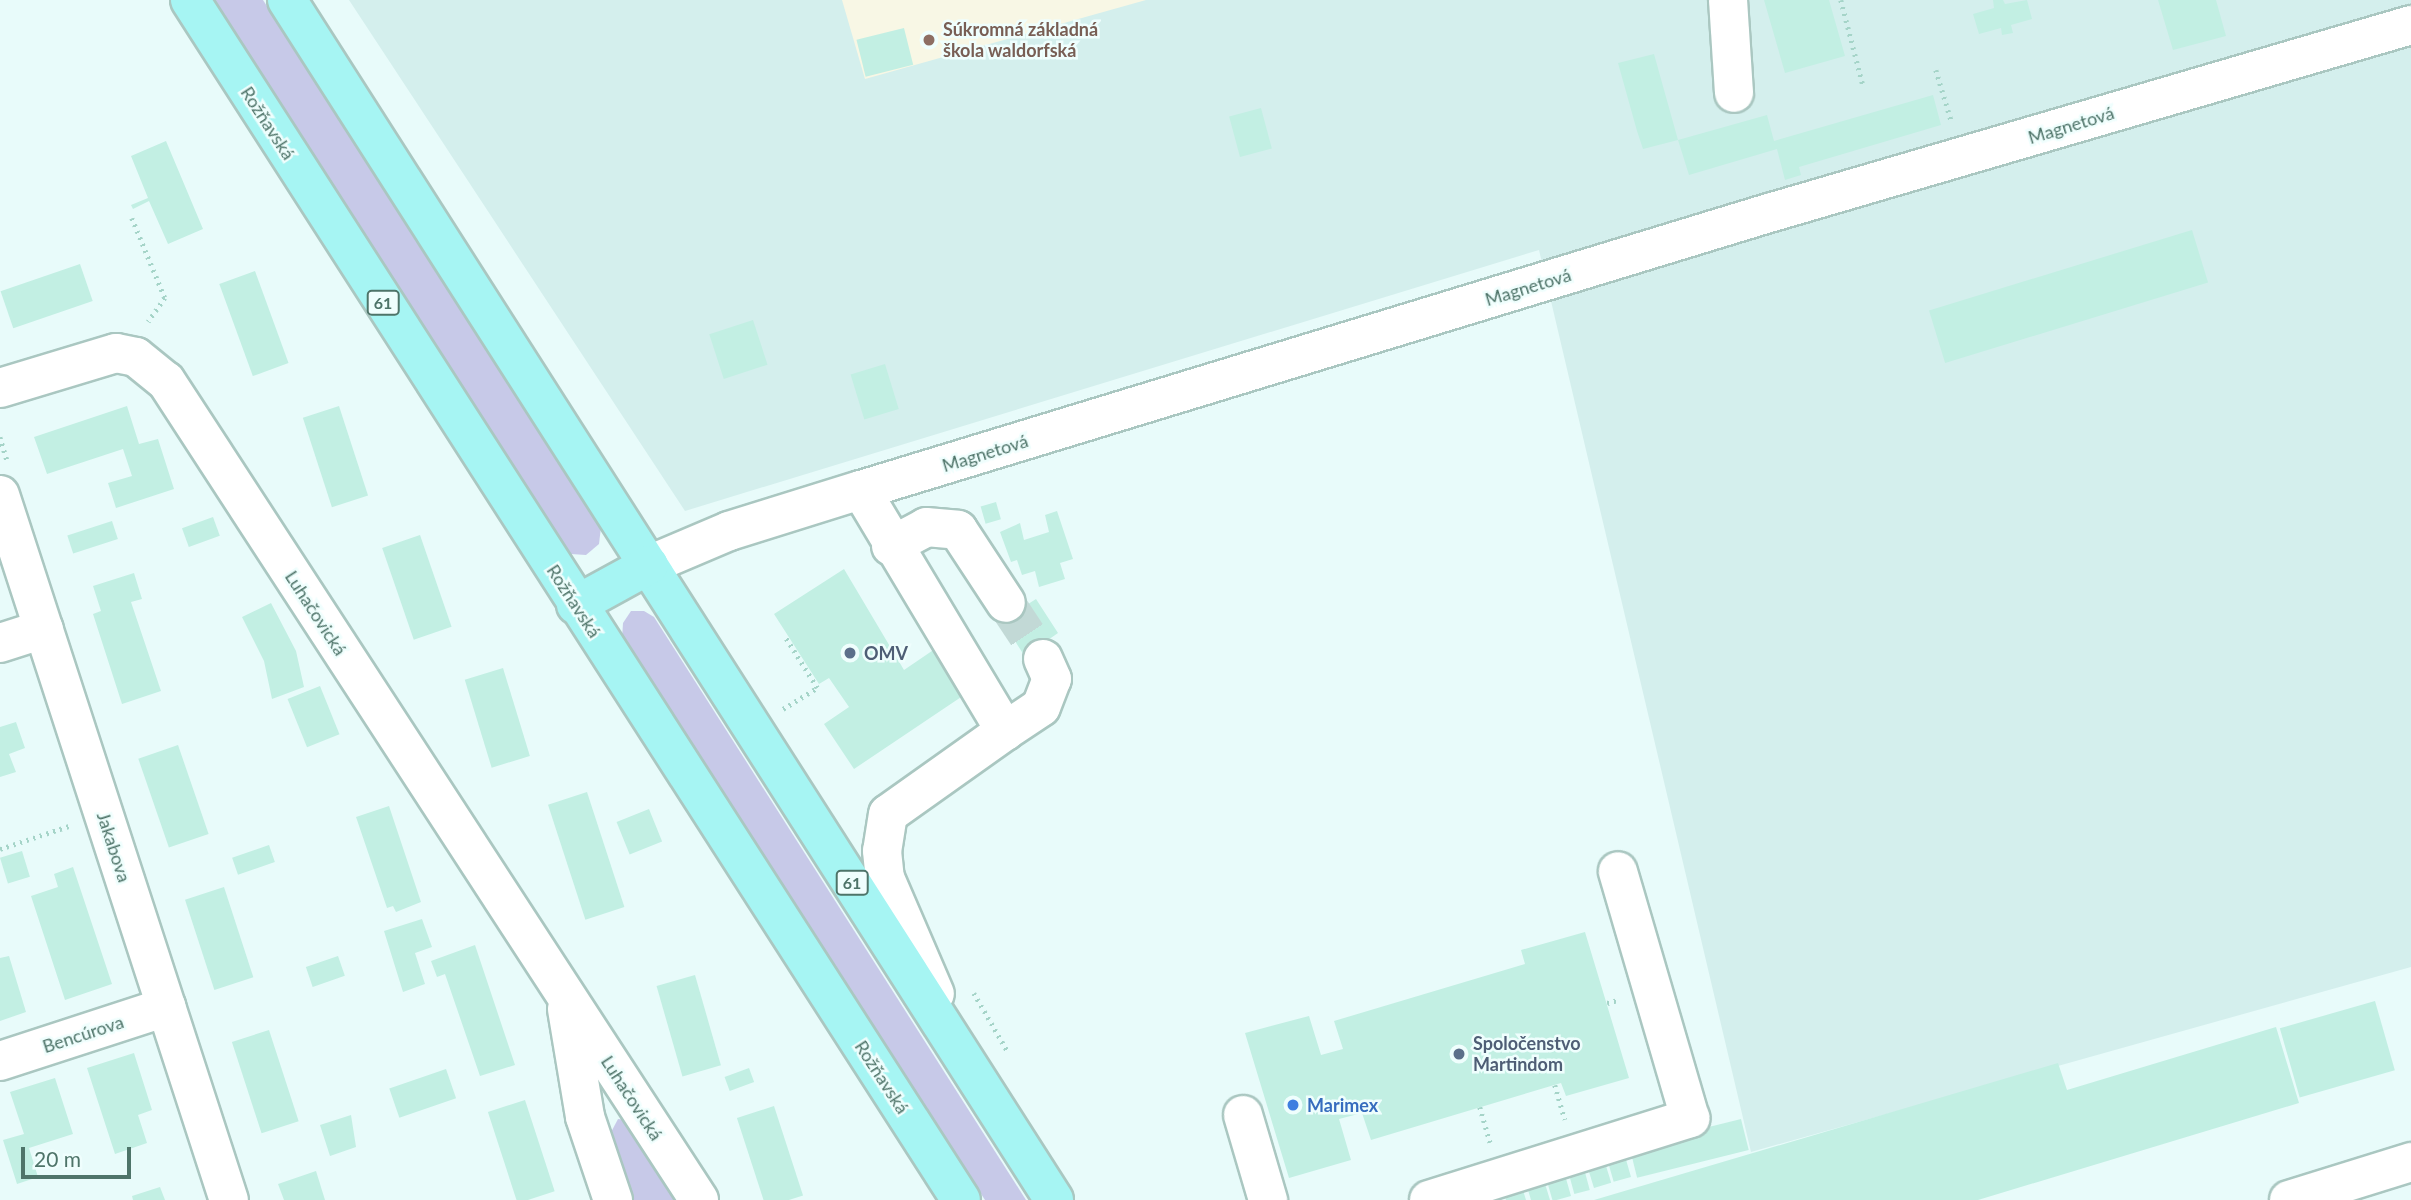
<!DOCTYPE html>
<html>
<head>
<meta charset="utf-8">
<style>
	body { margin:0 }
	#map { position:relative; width:2411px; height:1200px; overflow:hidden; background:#e8fbfa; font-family:Lato,sans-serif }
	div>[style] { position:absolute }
	.residential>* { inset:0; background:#d4efed }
	.education>* { inset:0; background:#f8f7e5 }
	.green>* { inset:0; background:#c7c9e8 }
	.building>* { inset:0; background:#c2efe3; transform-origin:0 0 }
	.minor-tunnel>* { height:38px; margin-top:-19px; transform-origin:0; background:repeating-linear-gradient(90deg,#c2d9d6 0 38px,transparent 0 57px) }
	.path>* { height:4.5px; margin-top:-2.25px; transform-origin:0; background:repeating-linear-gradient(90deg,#a5d4c8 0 2px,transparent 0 7px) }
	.roads { filter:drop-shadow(2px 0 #aac7c1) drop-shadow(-2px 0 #aac7c1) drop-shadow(0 2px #aac7c1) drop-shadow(0 -2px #aac7c1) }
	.minor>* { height:38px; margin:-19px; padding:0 19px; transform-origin:19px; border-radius:19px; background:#fff }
	.major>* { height:38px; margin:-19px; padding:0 19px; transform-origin:19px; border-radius:19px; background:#a6f5f3 }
	.dots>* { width:19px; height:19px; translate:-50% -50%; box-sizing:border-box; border:4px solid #effefd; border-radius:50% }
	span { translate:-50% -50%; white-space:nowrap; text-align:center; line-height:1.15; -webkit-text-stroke:5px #effefd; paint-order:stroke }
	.shield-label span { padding:2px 5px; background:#effefd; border:2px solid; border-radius:5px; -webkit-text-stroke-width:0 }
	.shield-label { font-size:16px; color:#4e7469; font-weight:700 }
	.education-label { font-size:18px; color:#785e54; font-weight:700 }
	.left { translate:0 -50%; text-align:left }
	.street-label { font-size:18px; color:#4e7469 }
	.service-label { font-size:18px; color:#4e5e75; font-weight:700 }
	.shop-label { font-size:18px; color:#366cbe; font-weight:700 }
	.scale { position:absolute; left:21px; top:1147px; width:110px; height:32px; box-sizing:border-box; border:4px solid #4e7469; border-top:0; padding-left:9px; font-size:21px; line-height:24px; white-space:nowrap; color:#4e7469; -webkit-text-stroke:5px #effefd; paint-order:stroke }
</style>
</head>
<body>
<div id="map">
	<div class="residential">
		<i style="clip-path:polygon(349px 0,2411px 0,2411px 967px,1751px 1152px,1539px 250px,685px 511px)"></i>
	</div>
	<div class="education">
		<i style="clip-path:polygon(842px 0,1146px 0,865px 79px)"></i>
	</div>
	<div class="green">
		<i style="clip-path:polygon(208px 0,263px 0,601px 527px,599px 544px,586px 555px,571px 554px)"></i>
		<i style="clip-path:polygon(631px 611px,644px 611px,654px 617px,1026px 1200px,985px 1200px,622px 639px,623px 623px)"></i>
		<i style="clip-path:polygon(618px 1119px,627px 1120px,682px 1200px,628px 1200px,609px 1136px)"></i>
	</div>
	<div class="building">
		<i style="clip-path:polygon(1764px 0,1829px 0,1845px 56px,1785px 73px)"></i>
		<i style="clip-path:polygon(1993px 0,2003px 0,2005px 4px,2027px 0,2032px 19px,2011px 25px,2013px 33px,2002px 35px,2001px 28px,1979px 34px,1973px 14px,1994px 8px)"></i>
		<i style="clip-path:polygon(2158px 0,2216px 0,2226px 36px,2173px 50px)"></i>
		<i style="left:904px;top:28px;width:38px;height:49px;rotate:76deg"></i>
		<i style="clip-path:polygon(1654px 54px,1678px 140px,1767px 115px,1774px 141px,1933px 95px,1941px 125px,1799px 167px,1801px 175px,1785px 180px,1777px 149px,1689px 175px,1678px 140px,1643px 149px,1637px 131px,1618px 63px)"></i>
		<i style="left:1261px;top:108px;width:42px;height:33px;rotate:75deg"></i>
		<i style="clip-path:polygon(166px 141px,203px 229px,168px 244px,149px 201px,133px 209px,131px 205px,148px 198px,131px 156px)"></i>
		<i style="left:2192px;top:230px;width:55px;height:275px;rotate:73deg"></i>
		<i style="left:80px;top:264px;width:39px;height:84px;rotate:71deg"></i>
		<i style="left:255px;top:271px;width:98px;height:38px;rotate:70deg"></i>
		<i style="left:753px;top:320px;width:47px;height:46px;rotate:72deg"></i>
		<i style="left:885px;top:364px;width:47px;height:36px;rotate:73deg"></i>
		<i style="clip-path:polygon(127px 406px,139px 444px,158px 439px,174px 489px,116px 508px,108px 483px,132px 476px,123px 449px,47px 474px,34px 437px)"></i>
		<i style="left:339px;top:406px;width:94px;height:38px;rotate:72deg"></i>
		<i style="left:996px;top:502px;width:18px;height:16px;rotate:74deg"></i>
		<i style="clip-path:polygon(1057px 511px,1073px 559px,1060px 563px,1065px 579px,1039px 587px,1035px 571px,1022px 575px,1017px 560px,1011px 562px,1000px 532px,1020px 523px,1024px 540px,1049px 532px,1045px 515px)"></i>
		<i style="left:213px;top:517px;width:20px;height:33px;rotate:70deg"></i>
		<i style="left:112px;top:521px;width:19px;height:47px;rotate:72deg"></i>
		<i style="left:420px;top:535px;width:97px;height:40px;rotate:71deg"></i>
		<i style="clip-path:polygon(844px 569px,904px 670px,951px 638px,982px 683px,854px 769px,824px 724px,849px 707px,829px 678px,819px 684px,774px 614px)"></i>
		<i style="clip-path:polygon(134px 573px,142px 599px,131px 602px,161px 691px,122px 704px,93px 614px,101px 611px,93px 586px)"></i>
		<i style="clip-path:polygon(1018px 595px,1025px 606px,1036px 599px,1058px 633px,1048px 640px,1055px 651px,1031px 666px,995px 610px)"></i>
		<i style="clip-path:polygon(271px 603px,296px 651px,304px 687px,272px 699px,264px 661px,242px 617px)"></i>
		<i style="left:503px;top:668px;width:92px;height:40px;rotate:73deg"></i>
		<i style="left:320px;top:686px;width:52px;height:35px;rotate:68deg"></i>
		<i style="clip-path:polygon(16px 722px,25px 748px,9px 754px,16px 772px,0 777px,0 727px)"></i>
		<i style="left:178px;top:745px;width:94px;height:42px;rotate:71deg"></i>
		<i style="left:587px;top:792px;width:121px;height:41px;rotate:72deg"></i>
		<i style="clip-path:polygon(389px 806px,421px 902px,396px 912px,393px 906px,387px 908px,356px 817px)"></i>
		<i style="left:649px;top:809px;width:35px;height:35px;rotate:68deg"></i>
		<i style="left:269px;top:845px;width:18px;height:39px;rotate:71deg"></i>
		<i style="left:22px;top:851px;width:27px;height:23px;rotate:73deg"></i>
		<i style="clip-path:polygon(73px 867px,112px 984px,65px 1000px,31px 896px,58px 887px,54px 874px)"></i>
		<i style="left:224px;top:887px;width:95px;height:41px;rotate:72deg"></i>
		<i style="clip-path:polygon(422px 919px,432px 947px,415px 953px,425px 984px,403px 992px,384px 931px)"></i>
		<i style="clip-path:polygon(1585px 932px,1629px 1078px,1566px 1096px,1561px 1083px,1371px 1140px,1362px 1113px,1339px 1119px,1351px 1160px,1289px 1178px,1245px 1033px,1309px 1016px,1321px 1055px,1343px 1049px,1334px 1021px,1525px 964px,1521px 950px)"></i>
		<i style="clip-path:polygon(475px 945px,515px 1065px,480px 1076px,445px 974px,437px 977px,431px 961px)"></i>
		<i style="clip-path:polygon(9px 956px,26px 1012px,0 1021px,0 958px)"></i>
		<i style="left:338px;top:956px;width:21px;height:34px;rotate:71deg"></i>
		<i style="left:695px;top:975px;width:94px;height:40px;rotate:74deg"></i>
		<i style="left:2375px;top:1001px;width:72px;height:99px;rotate:74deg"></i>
		<i style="clip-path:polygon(2276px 1027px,2299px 1103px,1978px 1200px,1594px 1200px,2058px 1063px,2067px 1090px)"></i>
		<i style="left:269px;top:1030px;width:96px;height:39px;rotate:72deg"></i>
		<i style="clip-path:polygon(134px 1053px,152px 1110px,138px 1115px,147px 1143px,115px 1154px,87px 1068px)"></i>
		<i style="left:749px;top:1068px;width:15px;height:26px;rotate:70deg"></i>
		<i style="left:446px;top:1069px;width:31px;height:60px;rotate:71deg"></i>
		<i style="clip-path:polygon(55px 1078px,73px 1134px,29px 1148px,38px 1177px,17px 1184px,3px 1140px,24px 1134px,10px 1092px)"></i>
		<i style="left:525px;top:1100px;width:96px;height:39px;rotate:72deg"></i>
		<i style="left:774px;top:1106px;width:94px;height:39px;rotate:72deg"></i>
		<i style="clip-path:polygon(351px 1115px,356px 1147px,330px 1156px,320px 1125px)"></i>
		<i style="left:1741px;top:1119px;width:32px;height:115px;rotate:76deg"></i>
		<i style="left:1623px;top:1149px;width:29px;height:18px;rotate:74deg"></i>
		<i style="left:1603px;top:1156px;width:28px;height:18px;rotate:73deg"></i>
		<i style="left:1582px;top:1161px;width:30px;height:16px;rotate:75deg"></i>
		<i style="left:1563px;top:1168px;width:29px;height:19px;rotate:74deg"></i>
		<i style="clip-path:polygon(316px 1171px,325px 1200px,284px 1200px,278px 1184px)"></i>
		<i style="clip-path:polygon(1542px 1174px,1550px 1200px,1531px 1200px,1525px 1180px)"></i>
		<i style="clip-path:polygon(1520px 1181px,1526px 1200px,1506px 1200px,1502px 1187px)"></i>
		<i style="clip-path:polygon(160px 1187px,165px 1200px,133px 1200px,132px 1196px)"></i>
	</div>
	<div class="minor-tunnel">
		<i style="left:1006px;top:603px;width:67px;rotate:56.5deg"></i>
	</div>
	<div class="path">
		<i style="left:1841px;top:0;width:88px;rotate:75.5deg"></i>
		<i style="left:1936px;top:70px;width:55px;rotate:73.2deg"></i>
		<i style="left:132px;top:218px;width:87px;rotate:67.6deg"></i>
		<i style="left:165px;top:298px;width:29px;rotate:125deg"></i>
		<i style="left:0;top:437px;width:24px;rotate:73deg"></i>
		<i style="left:783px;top:709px;width:40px;rotate:-32deg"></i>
		<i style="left:817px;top:688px;width:60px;rotate:-122.1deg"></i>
		<i style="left:0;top:849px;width:73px;rotate:-18.4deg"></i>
		<i style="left:974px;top:993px;width:68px;rotate:60deg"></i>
		<i style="left:1607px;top:1003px;width:11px;rotate:-15deg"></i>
		<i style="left:1555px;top:1085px;width:36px;rotate:74deg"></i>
		<i style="left:1480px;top:1107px;width:37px;rotate:74deg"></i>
	</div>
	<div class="roads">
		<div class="minor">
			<i style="left:1728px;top:0;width:93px;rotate:86.3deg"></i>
			<i style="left:0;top:388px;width:121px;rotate:-16.8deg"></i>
			<i style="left:116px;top:353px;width:20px;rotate:11deg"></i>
			<i style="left:136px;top:357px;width:38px;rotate:39deg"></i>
			<i style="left:166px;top:381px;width:977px;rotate:56.94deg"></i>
			<i style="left:861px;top:490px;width:281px;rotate:59.1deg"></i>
			<i style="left:1005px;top:731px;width:143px;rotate:144.6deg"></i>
			<i style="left:888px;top:814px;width:37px;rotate:99deg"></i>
			<i style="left:882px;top:851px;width:27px;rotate:84deg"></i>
			<i style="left:885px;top:878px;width:126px;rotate:66.7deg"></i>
			<i style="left:0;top:495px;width:741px;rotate:72.01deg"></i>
			<i style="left:891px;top:546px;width:40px;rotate:-28deg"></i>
			<i style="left:926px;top:527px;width:32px;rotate:5deg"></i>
			<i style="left:958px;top:530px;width:87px;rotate:56.7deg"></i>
			<i style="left:649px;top:565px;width:87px;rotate:-23deg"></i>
			<i style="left:729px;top:531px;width:138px;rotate:-17.3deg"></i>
			<i style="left:861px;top:490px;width:949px;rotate:-16.97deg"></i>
			<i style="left:1769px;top:213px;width:669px;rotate:-16.32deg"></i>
			<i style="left:0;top:643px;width:46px;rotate:-17.7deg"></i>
			<i style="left:1005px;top:731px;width:43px;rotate:-33.7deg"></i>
			<i style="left:1041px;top:707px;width:30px;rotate:-69deg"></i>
			<i style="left:1052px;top:679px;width:22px;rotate:-114deg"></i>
			<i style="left:567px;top:1009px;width:109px;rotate:80.5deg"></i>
			<i style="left:585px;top:1117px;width:88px;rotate:71.4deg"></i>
			<i style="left:0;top:1061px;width:175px;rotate:-18deg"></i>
			<i style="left:1243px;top:1115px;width:89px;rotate:73.6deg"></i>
			<i style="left:1429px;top:1200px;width:274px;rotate:-17.4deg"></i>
			<i style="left:1690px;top:1118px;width:257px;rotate:-106.3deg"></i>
			<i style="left:2289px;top:1200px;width:128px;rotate:-17.3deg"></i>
		</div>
		<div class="major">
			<i style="left:190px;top:0;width:1426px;rotate:57.28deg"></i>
			<i style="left:287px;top:0;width:1424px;rotate:57.41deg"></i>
			<i style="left:576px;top:605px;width:83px;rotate:-28.7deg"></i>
		</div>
	</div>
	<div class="dots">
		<i style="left:929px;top:40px;background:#8d6e63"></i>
		<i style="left:850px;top:653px;background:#5c6f8a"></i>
		<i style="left:1459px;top:1054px;background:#5c6f8a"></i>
		<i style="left:1293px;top:1105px;background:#3f7fe0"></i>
	</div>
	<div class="shield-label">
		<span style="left:383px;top:303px">61</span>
		<span style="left:852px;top:883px">61</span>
	</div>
	<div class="education-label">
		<span class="left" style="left:943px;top:40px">Súkromná základná<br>škola waldorfská</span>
	</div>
	<div class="street-label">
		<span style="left:268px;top:123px;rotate:57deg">Rožňavská</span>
		<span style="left:2071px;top:125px;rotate:-17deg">Magnetová</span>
		<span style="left:1528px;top:287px;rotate:-17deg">Magnetová</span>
		<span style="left:985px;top:453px;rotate:-17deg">Magnetová</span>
		<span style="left:574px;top:601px;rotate:57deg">Rožňavská</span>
		<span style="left:316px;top:613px;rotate:57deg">Luhačovická</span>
		<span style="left:114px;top:847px;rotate:72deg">Jakabova</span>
		<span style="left:83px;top:1034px;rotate:-18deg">Bencúrova</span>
		<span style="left:882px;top:1077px;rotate:57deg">Rožňavská</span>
		<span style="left:632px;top:1098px;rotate:57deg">Luhačovická</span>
	</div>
	<div class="service-label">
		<span class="left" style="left:864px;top:653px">OMV</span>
		<span class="left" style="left:1473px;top:1054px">Spoločenstvo<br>Martindom</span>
	</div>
	<div class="shop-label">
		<span class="left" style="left:1307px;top:1105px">Marimex</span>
	</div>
	<div class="scale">20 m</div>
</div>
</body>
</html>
